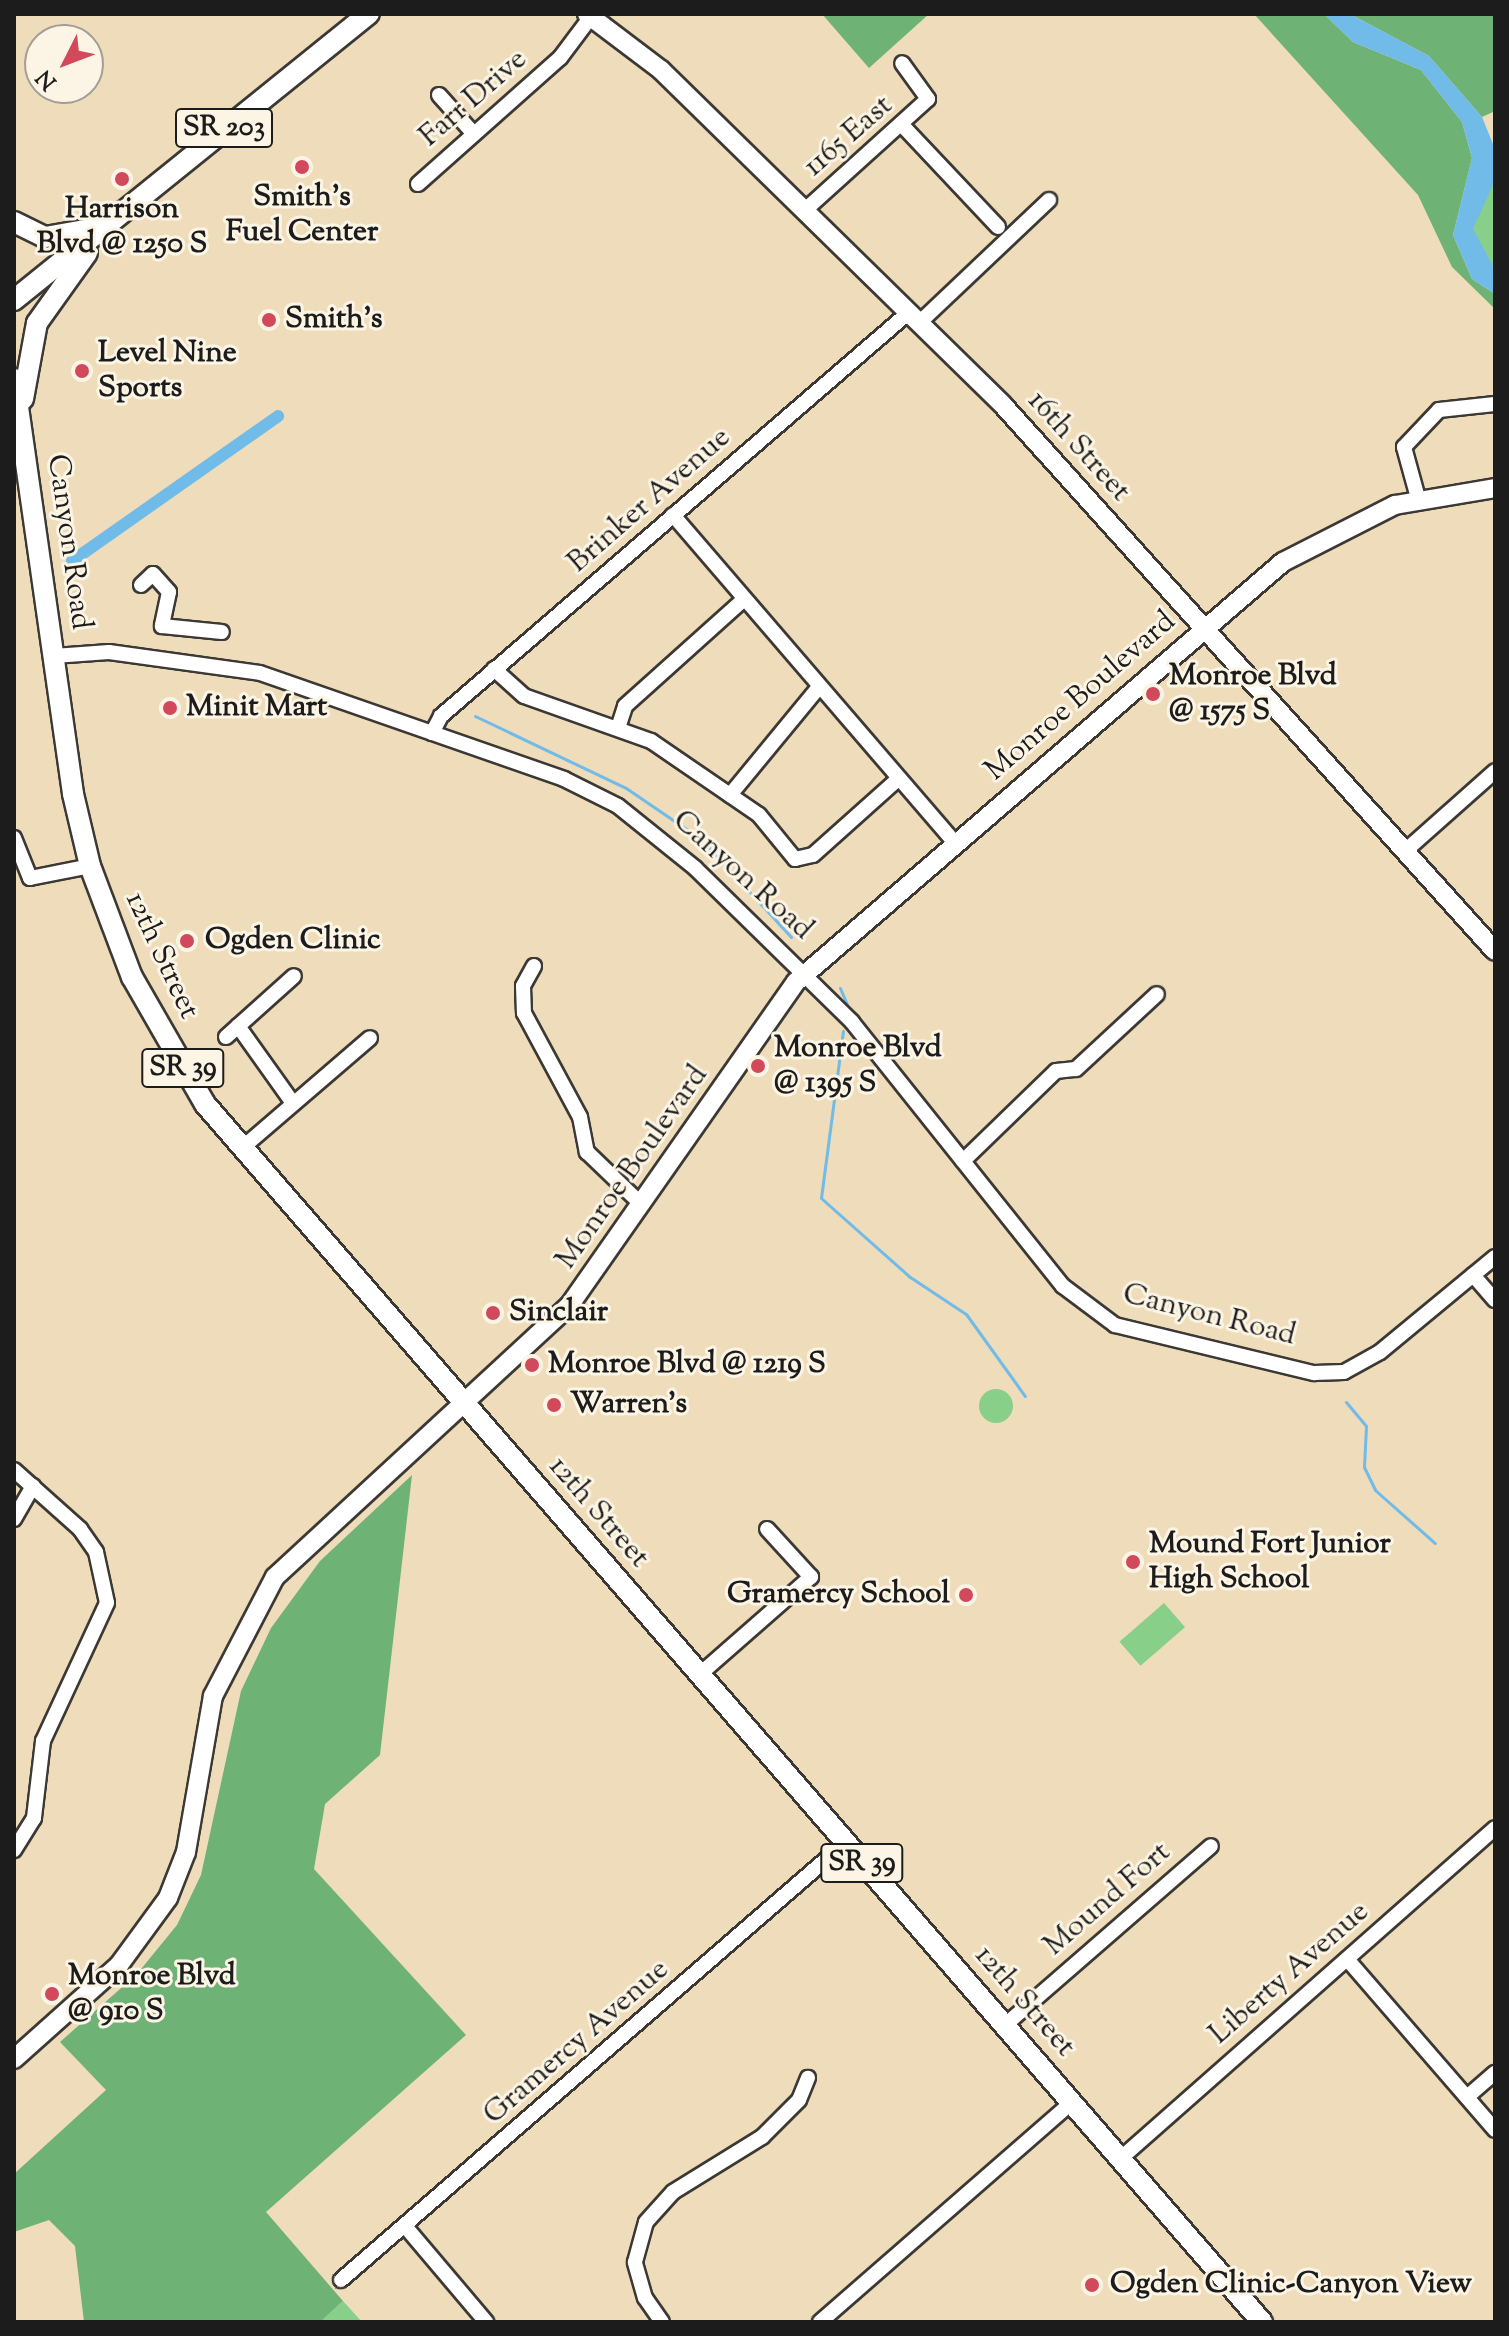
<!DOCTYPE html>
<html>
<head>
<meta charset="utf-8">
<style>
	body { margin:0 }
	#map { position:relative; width:1509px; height:2336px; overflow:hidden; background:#eedcba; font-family:"Sorts Mill Goudy",serif }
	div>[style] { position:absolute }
	.green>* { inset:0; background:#88cf8a; transform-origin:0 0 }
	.round { border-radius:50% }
	.forest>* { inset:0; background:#6eb276 }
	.water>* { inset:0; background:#71bbe9 }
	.stream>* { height:3px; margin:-1.5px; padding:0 1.5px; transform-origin:1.5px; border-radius:1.5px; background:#71bbe9 }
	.canal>* { height:12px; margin:-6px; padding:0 6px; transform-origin:6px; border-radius:6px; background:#71bbe9 }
	.roads { filter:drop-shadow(2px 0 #3c3934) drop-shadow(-2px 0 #3c3934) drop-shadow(0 2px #3c3934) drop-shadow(0 -2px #3c3934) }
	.street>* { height:14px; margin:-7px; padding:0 7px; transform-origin:7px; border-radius:7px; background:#fff }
	.secondary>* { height:18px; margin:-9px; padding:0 9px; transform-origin:9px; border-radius:9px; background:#fff }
	.primary>* { height:20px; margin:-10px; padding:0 10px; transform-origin:10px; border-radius:10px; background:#fff }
	.dots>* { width:22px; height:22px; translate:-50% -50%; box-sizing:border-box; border:4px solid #fcf5e5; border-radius:50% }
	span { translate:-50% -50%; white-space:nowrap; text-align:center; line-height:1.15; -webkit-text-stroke:6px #fcf5e5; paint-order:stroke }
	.shield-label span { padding:2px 6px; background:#fcf5e5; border:2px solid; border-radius:6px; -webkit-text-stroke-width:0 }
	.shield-label { font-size:28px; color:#1c1c1c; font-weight:700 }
	.street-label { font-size:30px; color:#1c1c1c }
	.poi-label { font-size:30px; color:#1c1c1c; font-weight:700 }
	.left { translate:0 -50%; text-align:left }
	.right { translate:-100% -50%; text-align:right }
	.frame { position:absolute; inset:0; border:16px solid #1c1c1c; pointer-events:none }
	.north { position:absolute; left:24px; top:24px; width:80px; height:80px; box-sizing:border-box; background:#fcf5e5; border:2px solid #a29e95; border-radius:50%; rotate:228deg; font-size:22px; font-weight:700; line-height:32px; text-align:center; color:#1c1c1c }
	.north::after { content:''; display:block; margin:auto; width:28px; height:36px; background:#d1495b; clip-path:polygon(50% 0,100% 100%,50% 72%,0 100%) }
</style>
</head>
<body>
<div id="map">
	<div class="green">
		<i style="clip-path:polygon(1495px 169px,1495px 269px,1472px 229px)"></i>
		<i class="round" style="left:979px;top:1389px;width:34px;height:34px"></i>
		<i style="left:1164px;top:1603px;width:32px;height:59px;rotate:49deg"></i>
		<i style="clip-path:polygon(343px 2301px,362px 2322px,320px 2322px)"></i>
	</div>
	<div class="forest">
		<i style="clip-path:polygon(822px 14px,929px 14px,869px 68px)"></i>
		<i style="clip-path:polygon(1254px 14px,1324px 14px,1353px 42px,1421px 70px,1462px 122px,1472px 158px,1453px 235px,1472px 279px,1495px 294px,1495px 309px,1452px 267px,1418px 195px)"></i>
		<i style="clip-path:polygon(1350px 14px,1495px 14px,1495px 111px,1482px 117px,1429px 56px)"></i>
		<i style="clip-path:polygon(412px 1475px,380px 1755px,325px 1804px,314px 1869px,466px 2035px,266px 2212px,343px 2301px,320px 2322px,84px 2322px,75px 2246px,49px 2220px,14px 2232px,14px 2174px,106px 2090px,60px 2042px,137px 1974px,177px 1925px,201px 1875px,241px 1691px,271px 1628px,320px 1561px)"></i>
	</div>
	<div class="water">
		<i style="clip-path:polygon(1324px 14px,1350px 14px,1429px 56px,1482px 117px,1495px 149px,1495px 180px,1473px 229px,1495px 269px,1495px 294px,1472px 279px,1453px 235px,1472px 158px,1462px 122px,1421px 70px,1353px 42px)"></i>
	</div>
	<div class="stream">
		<i style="left:475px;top:716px;width:167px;rotate:25.5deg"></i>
		<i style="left:626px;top:788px;width:91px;rotate:34.2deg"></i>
		<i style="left:701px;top:839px;width:133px;rotate:47.4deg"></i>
		<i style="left:840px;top:988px;width:21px;rotate:67deg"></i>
		<i style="left:843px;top:1031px;width:168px;rotate:97.5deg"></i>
		<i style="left:821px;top:1198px;width:119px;rotate:41.6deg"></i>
		<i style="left:910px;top:1277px;width:67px;rotate:33.5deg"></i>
		<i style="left:966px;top:1314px;width:101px;rotate:54.3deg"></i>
		<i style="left:1346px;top:1402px;width:31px;rotate:50deg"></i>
		<i style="left:1366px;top:1426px;width:41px;rotate:92.8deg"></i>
		<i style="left:1364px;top:1467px;width:25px;rotate:64deg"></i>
		<i style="left:1375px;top:1490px;width:80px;rotate:41.5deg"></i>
	</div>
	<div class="canal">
		<i style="left:72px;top:561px;width:252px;rotate:-35.1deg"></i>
	</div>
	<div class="roads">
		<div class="street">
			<i style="left:439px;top:95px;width:52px;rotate:48.1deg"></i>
			<i style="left:902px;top:125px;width:140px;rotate:46.7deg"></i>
			<i style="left:418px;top:184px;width:190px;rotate:-41.6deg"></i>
			<i style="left:560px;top:58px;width:55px;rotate:-53.1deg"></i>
			<i style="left:804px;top:211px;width:167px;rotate:-42.1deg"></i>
			<i style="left:928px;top:99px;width:44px;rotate:-125.8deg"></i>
			<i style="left:919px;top:323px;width:179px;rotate:-43.4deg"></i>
			<i style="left:1418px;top:498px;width:53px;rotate:-105.4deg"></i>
			<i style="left:1404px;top:447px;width:51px;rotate:-46.6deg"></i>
			<i style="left:1439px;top:410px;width:56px;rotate:-6.1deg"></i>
			<i style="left:673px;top:515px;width:434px;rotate:49.3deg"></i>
			<i style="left:141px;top:585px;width:16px;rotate:-43deg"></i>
			<i style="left:153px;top:574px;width:24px;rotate:48deg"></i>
			<i style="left:169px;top:592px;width:35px;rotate:102deg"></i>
			<i style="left:162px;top:626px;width:60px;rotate:5.7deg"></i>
			<i style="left:54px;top:656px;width:55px;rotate:-4.2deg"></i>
			<i style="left:109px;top:652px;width:152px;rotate:7.9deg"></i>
			<i style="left:260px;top:673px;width:322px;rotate:19.2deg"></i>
			<i style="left:564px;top:779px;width:60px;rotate:26.6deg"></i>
			<i style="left:618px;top:806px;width:99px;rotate:38.8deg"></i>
			<i style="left:695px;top:868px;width:220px;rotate:44.4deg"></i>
			<i style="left:852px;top:1022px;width:338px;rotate:51.4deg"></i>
			<i style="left:1063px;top:1286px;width:65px;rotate:36.9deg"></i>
			<i style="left:1115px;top:1325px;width:205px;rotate:13.6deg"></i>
			<i style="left:1314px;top:1373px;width:30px;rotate:-2deg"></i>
			<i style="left:1344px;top:1372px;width:41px;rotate:-29.1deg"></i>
			<i style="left:1380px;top:1352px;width:149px;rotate:-39.6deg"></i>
			<i style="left:494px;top:669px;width:40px;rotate:42deg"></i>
			<i style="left:524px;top:696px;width:135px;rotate:19.5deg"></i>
			<i style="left:651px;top:741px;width:131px;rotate:34.4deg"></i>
			<i style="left:759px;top:815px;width:57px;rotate:50.7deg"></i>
			<i style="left:795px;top:859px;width:18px;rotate:-13deg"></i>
			<i style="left:813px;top:855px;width:115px;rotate:-41.8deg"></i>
			<i style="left:619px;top:725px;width:20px;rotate:-72deg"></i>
			<i style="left:625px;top:706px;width:157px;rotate:-41.9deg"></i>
			<i style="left:432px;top:733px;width:19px;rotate:-62deg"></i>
			<i style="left:441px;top:716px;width:617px;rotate:-40.79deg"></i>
			<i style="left:730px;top:795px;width:140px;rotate:-50.5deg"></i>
			<i style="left:14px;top:838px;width:43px;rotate:68.2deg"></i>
			<i style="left:30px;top:878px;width:61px;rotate:-11.3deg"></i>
			<i style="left:1405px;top:851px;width:120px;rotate:-41.6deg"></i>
			<i style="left:534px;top:966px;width:23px;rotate:119deg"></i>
			<i style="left:523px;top:986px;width:27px;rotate:88deg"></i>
			<i style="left:524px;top:1013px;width:118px;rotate:61.7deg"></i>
			<i style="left:580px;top:1117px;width:36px;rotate:79deg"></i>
			<i style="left:587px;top:1152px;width:76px;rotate:43.9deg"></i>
			<i style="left:238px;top:1026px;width:95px;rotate:54.5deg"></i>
			<i style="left:226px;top:1037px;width:91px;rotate:-41.9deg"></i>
			<i style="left:241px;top:1149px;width:170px;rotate:-40.7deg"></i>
			<i style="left:963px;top:1161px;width:129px;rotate:-44.1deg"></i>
			<i style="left:1056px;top:1071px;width:20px;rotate:-6deg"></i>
			<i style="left:1076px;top:1069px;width:110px;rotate:-42.8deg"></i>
			<i style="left:1473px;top:1275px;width:33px;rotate:49deg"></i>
			<i style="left:14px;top:1470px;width:89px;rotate:41.8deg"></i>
			<i style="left:80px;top:1529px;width:28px;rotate:55deg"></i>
			<i style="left:96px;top:1552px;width:52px;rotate:77.8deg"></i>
			<i style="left:107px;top:1603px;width:152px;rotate:114.9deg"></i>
			<i style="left:43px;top:1741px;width:78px;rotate:96.7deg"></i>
			<i style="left:34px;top:1818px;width:38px;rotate:122deg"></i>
			<i style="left:14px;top:1519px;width:38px;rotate:-60deg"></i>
			<i style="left:699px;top:1675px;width:149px;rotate:-41.2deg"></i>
			<i style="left:811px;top:1577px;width:65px;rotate:-132.5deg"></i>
			<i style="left:1347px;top:1959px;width:226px;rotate:49.1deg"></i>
			<i style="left:1004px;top:2026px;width:274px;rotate:-41deg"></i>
			<i style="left:1467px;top:2097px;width:37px;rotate:-41deg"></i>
			<i style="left:1120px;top:2159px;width:500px;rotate:-41.43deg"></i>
			<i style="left:405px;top:2226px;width:126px;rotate:49.8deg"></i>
			<i style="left:341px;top:2280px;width:667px;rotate:-40.93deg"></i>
			<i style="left:662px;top:2322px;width:29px;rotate:-125deg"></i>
			<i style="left:645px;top:2298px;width:37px;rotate:-106deg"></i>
			<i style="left:635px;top:2262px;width:41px;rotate:-74.6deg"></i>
			<i style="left:646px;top:2222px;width:40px;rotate:-48deg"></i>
			<i style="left:673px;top:2192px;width:105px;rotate:-31.7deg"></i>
			<i style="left:762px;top:2137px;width:52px;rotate:-45deg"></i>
			<i style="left:799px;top:2100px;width:24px;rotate:-68deg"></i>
			<i style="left:820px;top:2322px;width:333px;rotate:-41.1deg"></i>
		</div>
		<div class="secondary">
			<i style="left:587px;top:14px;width:93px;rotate:37.1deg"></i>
			<i style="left:661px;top:70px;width:477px;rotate:44.4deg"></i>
			<i style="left:1002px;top:404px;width:736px;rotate:47.97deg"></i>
			<i style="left:14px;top:2059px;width:141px;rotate:-41.8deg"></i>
			<i style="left:119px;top:1965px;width:83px;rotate:-53.8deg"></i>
			<i style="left:168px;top:1898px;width:49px;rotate:-68.6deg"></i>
			<i style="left:186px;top:1852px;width:158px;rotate:-80.2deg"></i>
			<i style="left:213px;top:1696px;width:134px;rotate:-62.5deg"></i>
			<i style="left:275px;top:1577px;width:400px;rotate:-42.7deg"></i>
			<i style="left:569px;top:1306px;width:396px;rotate:-55deg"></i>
			<i style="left:796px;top:982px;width:643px;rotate:-40.78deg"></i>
			<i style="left:1283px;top:562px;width:126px;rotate:-27deg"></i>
			<i style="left:1395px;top:505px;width:101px;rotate:-9.6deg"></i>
		</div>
		<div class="primary">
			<i style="left:14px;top:222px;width:34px;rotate:26deg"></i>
			<i style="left:45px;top:237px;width:59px;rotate:-9.8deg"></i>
			<i style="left:14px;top:300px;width:456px;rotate:-38.9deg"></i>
			<i style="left:14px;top:379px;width:419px;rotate:81.9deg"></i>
			<i style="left:73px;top:794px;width:74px;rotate:76.7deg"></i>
			<i style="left:90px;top:866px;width:119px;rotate:69.3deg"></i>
			<i style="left:132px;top:977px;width:146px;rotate:60.1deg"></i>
			<i style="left:205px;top:1104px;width:1613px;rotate:49.05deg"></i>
			<i style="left:23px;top:399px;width:77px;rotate:-79.6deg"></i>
			<i style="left:37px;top:323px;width:86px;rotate:-54.5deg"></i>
		</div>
	</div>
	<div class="dots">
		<i style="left:302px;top:167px;background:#d1495b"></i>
		<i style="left:122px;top:179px;background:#d1495b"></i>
		<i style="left:269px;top:320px;background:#d1495b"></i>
		<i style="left:82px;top:371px;background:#d1495b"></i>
		<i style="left:1153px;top:694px;background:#d1495b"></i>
		<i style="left:170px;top:708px;background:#d1495b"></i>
		<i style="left:187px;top:941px;background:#d1495b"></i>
		<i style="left:758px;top:1066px;background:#d1495b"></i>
		<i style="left:493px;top:1313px;background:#d1495b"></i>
		<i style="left:532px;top:1365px;background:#d1495b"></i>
		<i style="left:554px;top:1405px;background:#d1495b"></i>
		<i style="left:1133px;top:1562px;background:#d1495b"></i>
		<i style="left:966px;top:1595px;background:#d1495b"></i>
		<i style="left:52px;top:1994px;background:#d1495b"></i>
		<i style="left:1092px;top:2285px;background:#d1495b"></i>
	</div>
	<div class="shield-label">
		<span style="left:224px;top:128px">SR 203</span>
		<span style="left:183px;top:1068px">SR 39</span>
		<span style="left:862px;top:1863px">SR 39</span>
	</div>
	<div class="street-label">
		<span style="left:474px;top:99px;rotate:-41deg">Farr Drive</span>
		<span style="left:849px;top:137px;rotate:-41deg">1165 East</span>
		<span style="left:1078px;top:447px;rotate:48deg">16th Street</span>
		<span style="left:650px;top:501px;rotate:-41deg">Brinker Avenue</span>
		<span style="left:68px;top:542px;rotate:82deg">Canyon Road</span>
		<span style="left:1081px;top:697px;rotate:-41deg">Monroe Boulevard</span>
		<span style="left:742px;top:876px;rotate:42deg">Canyon Road</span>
		<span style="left:161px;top:956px;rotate:65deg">12th Street</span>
		<span style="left:633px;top:1168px;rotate:-55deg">Monroe Boulevard</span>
		<span style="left:1209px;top:1316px;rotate:14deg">Canyon Road</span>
		<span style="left:598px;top:1513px;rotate:49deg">12th Street</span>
		<span style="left:1108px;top:1900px;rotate:-41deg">Mound Fort</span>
		<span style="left:1290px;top:1974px;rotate:-41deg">Liberty Avenue</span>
		<span style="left:1024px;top:2002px;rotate:49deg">12th Street</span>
		<span style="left:577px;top:2043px;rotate:-41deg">Gramercy Avenue</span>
	</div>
	<div class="poi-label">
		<span style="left:302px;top:215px">Smith's<br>Fuel Center</span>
		<span style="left:122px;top:227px">Harrison<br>Blvd @ 1250 S</span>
		<span class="left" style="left:285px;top:320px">Smith's</span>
		<span class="left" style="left:98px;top:371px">Level Nine<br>Sports</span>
		<span class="left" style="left:1169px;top:694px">Monroe Blvd<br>@ 1575 S</span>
		<span class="left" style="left:186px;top:708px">Minit Mart</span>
		<span class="left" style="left:205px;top:941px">Ogden Clinic</span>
		<span class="left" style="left:774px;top:1066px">Monroe Blvd<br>@ 1395 S</span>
		<span class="left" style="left:509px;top:1313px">Sinclair</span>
		<span class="left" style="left:548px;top:1365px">Monroe Blvd @ 1219 S</span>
		<span class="left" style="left:570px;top:1405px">Warren's</span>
		<span class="left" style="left:1149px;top:1562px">Mound Fort Junior<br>High School</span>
		<span class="right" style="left:950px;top:1595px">Gramercy School</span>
		<span class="left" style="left:68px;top:1994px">Monroe Blvd<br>@ 910 S</span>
		<span class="left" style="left:1110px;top:2285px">Ogden Clinic-Canyon View</span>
	</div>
	<div class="frame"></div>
	<div class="north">N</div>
</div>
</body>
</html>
